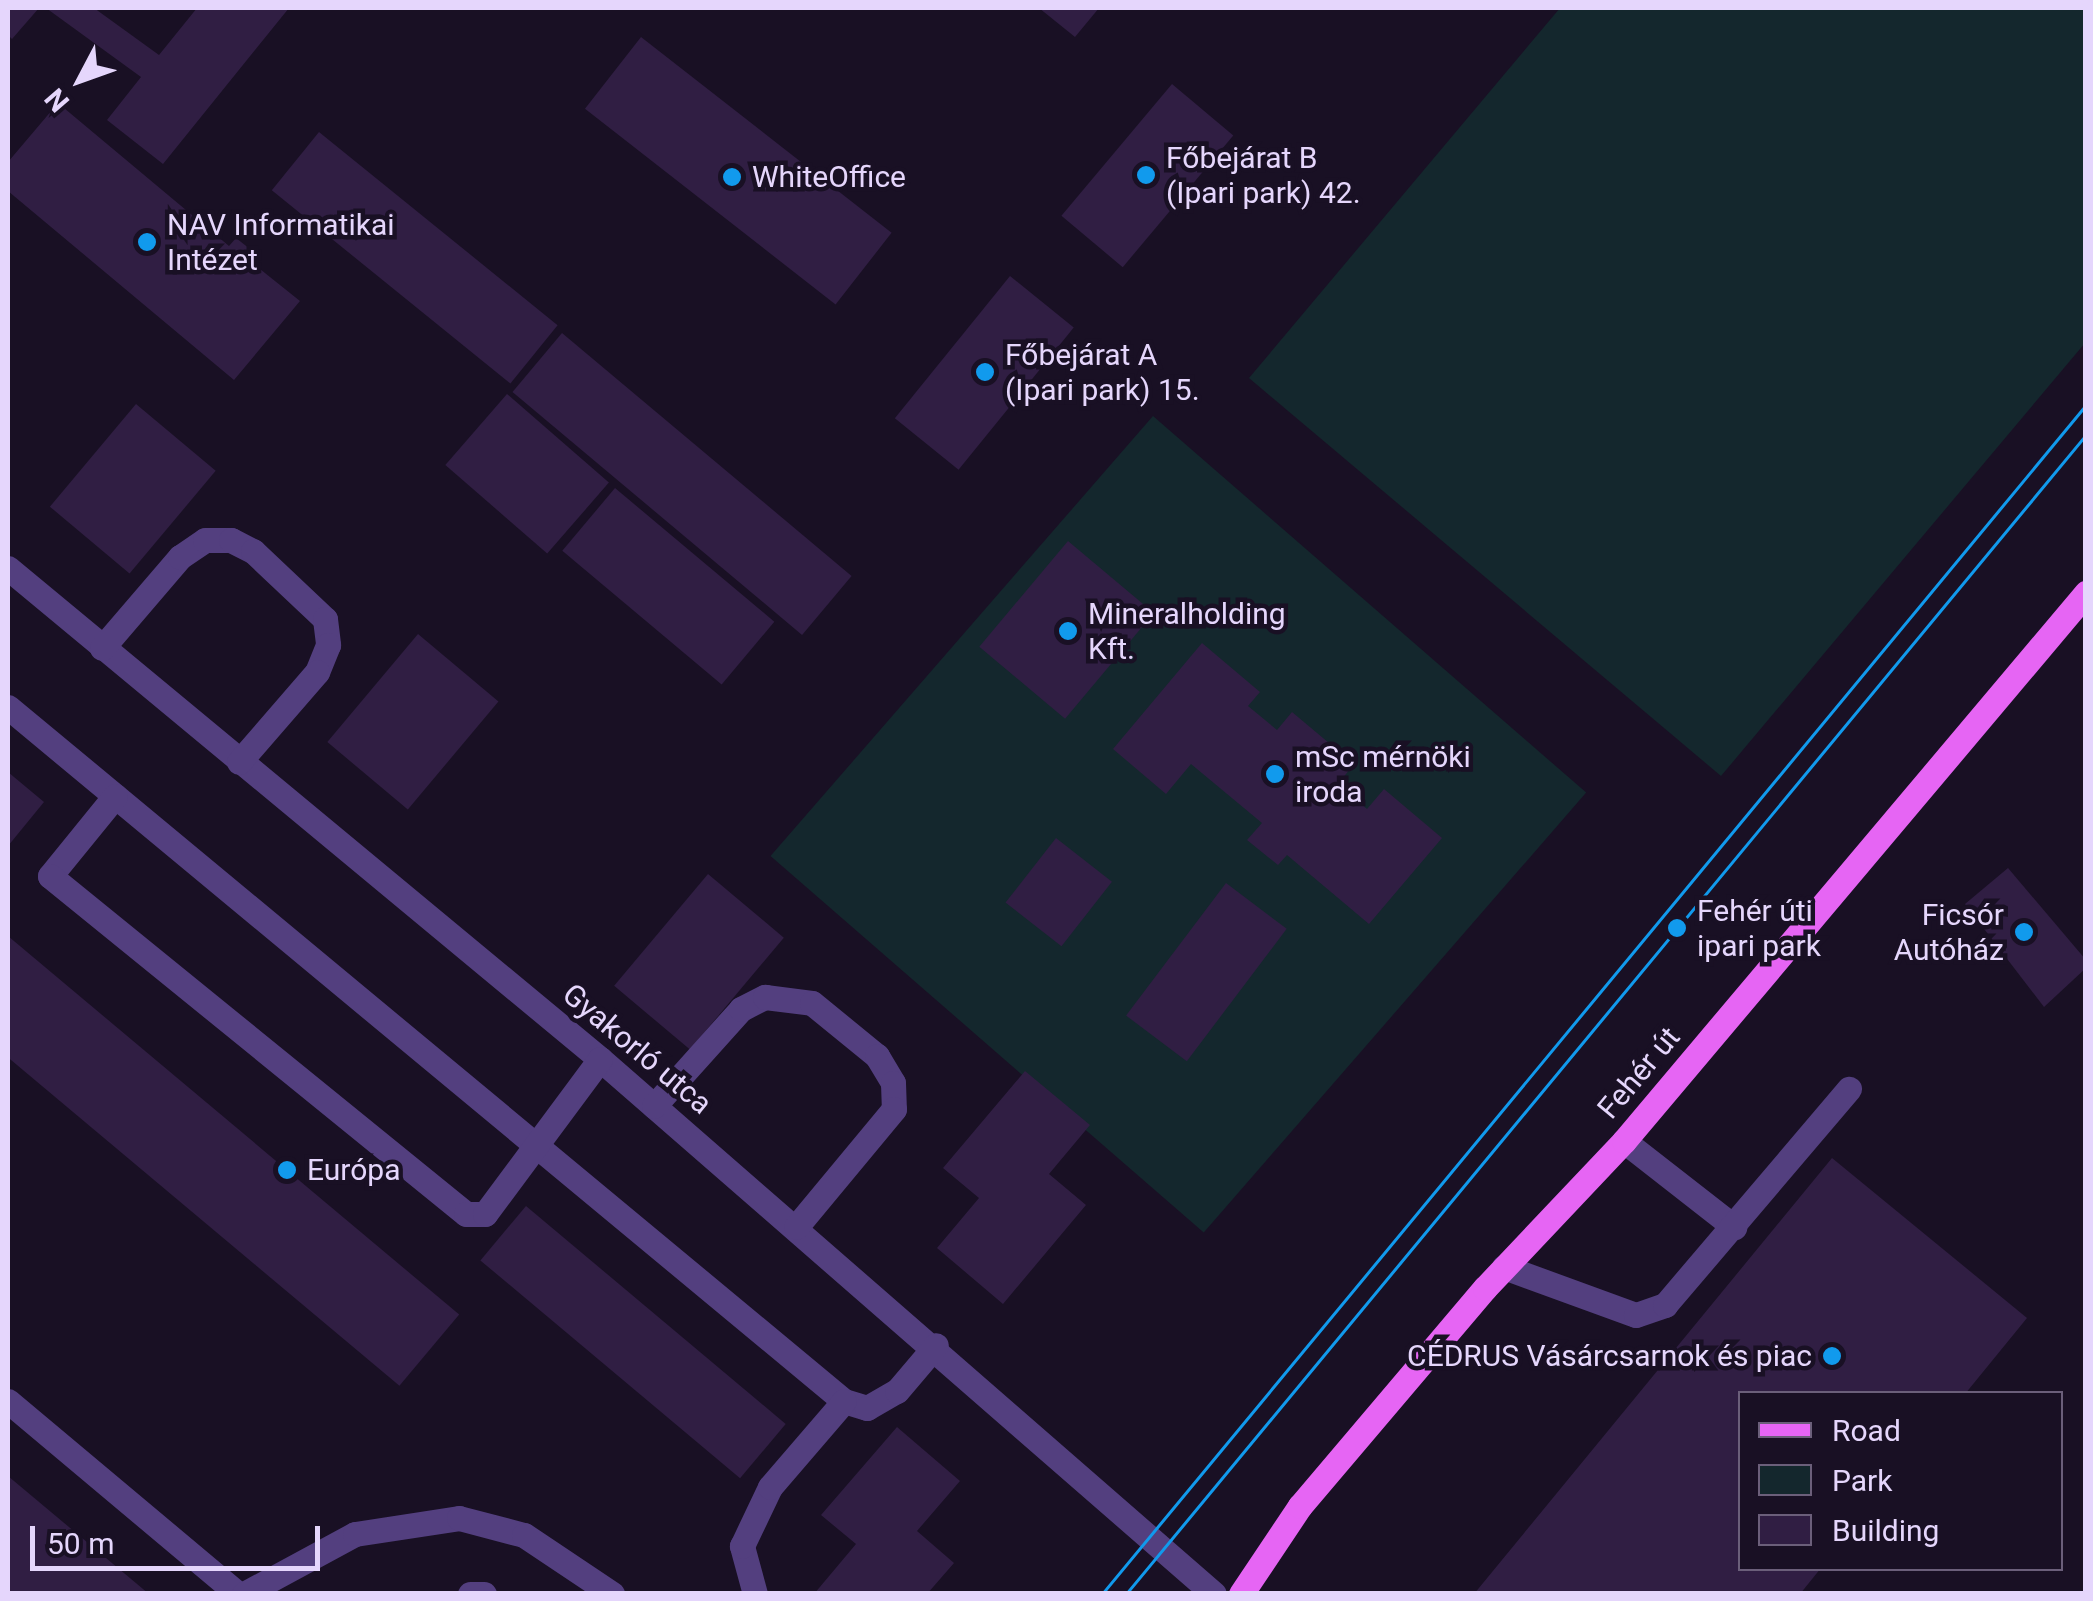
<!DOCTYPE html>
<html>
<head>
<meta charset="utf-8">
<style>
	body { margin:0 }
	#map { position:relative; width:2093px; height:1601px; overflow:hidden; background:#191024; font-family:Roboto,sans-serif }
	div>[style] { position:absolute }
	.green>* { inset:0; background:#14272d; transform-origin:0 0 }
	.building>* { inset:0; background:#301e43; transform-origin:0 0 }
	.minor>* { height:25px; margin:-12.5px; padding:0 12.5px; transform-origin:12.5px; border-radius:12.5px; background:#533f7f }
	.major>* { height:25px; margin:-12.5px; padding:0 12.5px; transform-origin:12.5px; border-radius:12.5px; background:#e665f4 }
	.tram>* { height:2.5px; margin:-1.25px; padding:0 1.25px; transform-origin:1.25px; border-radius:1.25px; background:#119aed }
	.dots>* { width:28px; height:28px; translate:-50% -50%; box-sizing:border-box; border:5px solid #191024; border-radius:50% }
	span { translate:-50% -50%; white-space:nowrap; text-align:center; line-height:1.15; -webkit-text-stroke:9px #191024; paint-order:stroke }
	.poi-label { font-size:30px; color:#e5d6fc }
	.left { translate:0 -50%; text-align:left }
	.right { translate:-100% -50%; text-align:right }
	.street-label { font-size:30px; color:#e5d6fc }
	.frame { position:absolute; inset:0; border:10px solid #e5d6fc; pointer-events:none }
	.legend { position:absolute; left:1738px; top:1391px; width:325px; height:180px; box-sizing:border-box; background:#191024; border:2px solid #6b5f7a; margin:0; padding:12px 18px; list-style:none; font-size:30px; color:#e5d6fc }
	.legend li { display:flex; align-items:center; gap:20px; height:50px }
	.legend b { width:50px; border:2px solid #6b5f7a }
	.north { position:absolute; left:30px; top:30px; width:100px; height:100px; -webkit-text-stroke:8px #191024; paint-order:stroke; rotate:229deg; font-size:28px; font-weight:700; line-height:40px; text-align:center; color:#e5d6fc }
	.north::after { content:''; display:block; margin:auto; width:35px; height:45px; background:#e5d6fc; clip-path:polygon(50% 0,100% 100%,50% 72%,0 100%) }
	.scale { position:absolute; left:30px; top:1526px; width:290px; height:45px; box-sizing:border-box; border:5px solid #e5d6fc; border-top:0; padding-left:12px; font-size:30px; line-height:35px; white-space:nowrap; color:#e5d6fc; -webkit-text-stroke:8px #191024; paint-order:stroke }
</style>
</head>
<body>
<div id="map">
	<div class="green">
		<i style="clip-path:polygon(1560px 8px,2085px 8px,2085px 343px,1721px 776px,1249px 378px)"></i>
		<i style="left:1153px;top:416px;width:574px;height:583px;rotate:41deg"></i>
	</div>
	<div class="building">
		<i style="clip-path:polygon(8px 8px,39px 8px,12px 39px,8px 35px)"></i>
		<i style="clip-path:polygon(46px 8px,94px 8px,159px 55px,197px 8px,289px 8px,163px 164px,107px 120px,141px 77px)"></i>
		<i style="clip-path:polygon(1039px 8px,1099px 8px,1075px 37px)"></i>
		<i style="left:641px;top:37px;width:318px;height:91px;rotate:38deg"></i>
		<i style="left:1172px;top:84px;width:80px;height:172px;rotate:40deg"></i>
		<i style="clip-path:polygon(58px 103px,229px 246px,236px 238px,250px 249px,245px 257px,300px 301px,234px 380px,8px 191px,8px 162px)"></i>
		<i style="left:319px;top:132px;width:307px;height:75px;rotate:39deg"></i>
		<i style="left:1010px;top:276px;width:82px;height:183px;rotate:39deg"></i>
		<i style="left:562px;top:333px;width:378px;height:77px;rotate:40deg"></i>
		<i style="left:507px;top:394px;width:135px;height:94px;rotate:41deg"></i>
		<i style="left:136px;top:404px;width:104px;height:134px;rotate:40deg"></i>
		<i style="left:615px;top:488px;width:208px;height:82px;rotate:40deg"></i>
		<i style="left:1068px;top:541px;width:112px;height:138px;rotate:40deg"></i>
		<i style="left:418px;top:634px;width:105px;height:141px;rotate:40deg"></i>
		<i style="clip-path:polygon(1202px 643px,1260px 692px,1248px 706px,1277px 730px,1292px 712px,1354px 764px,1338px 784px,1367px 809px,1384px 789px,1442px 838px,1369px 924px,1287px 855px,1278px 865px,1247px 840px,1262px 823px,1191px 764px,1166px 794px,1113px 749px)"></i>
		<i style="clip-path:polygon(8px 772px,44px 802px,8px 846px)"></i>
		<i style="left:1056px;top:838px;width:71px;height:82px;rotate:38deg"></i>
		<i style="clip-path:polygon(2008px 868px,2086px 960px,2086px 968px,2044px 1007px,1965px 904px)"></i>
		<i style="left:708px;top:874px;width:99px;height:146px;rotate:40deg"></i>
		<i style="left:1226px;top:883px;width:76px;height:166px;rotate:37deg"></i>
		<i style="left:8px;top:936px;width:589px;height:93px;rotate:40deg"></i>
		<i style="clip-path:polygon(1025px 1071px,1090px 1125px,1049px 1174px,1086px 1205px,1003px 1304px,937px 1248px,979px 1198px,943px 1168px)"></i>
		<i style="clip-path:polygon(1832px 1158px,2027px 1318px,1965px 1394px,1740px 1394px,1740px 1568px,1821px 1568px,1800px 1594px,1474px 1594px)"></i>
		<i style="left:526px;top:1206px;width:339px;height:71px;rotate:40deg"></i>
		<i style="clip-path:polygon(897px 1427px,960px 1481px,917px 1531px,954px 1563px,927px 1594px,814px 1594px,856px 1544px,821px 1515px)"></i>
		<i style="clip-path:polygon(8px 1476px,149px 1594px,8px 1594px)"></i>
	</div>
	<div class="minor">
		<i style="left:8px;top:568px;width:769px;rotate:39.67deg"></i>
		<i style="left:600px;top:1059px;width:814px;rotate:41.07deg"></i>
		<i style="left:102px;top:648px;width:120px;rotate:-49.4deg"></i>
		<i style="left:180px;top:557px;width:30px;rotate:-34deg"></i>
		<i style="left:205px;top:540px;width:26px"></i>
		<i style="left:231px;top:540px;width:25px;rotate:27deg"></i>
		<i style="left:253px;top:551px;width:99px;rotate:43.4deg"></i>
		<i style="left:325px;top:619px;width:26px;rotate:83deg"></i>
		<i style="left:328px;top:645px;width:29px;rotate:112deg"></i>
		<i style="left:317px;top:672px;width:119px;rotate:130.9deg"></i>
		<i style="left:8px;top:707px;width:1087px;rotate:39.7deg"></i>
		<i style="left:844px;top:1401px;width:24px;rotate:17deg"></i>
		<i style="left:867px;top:1408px;width:34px;rotate:-30deg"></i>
		<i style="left:897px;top:1391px;width:60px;rotate:-49.7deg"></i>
		<i style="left:115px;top:796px;width:103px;rotate:129.1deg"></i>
		<i style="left:50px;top:876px;width:536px;rotate:39.09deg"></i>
		<i style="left:466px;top:1214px;width:19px"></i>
		<i style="left:485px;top:1214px;width:193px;rotate:-53.4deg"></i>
		<i style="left:654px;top:1106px;width:130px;rotate:-48.1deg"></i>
		<i style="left:741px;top:1009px;width:27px;rotate:-27deg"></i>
		<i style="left:765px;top:997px;width:47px;rotate:7.3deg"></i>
		<i style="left:812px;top:1003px;width:84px;rotate:39.2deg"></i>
		<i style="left:877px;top:1056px;width:31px;rotate:59deg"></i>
		<i style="left:893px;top:1083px;width:26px;rotate:88deg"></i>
		<i style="left:894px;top:1109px;width:153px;rotate:129.7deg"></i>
		<i style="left:1624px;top:1141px;width:140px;rotate:38deg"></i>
		<i style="left:1504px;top:1267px;width:140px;rotate:20deg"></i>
		<i style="left:1636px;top:1315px;width:31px;rotate:-19deg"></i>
		<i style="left:1665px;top:1305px;width:284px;rotate:-49.6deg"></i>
		<i style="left:8px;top:1401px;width:300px;rotate:40deg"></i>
		<i style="left:244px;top:1594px;width:126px;rotate:-28.4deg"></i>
		<i style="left:355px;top:1534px;width:105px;rotate:-8.7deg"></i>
		<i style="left:459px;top:1518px;width:67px;rotate:14.7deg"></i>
		<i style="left:524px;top:1535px;width:106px;rotate:33.8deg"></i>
		<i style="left:470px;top:1594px;width:14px"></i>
		<i style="left:755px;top:1594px;width:50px;rotate:-105.2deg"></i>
		<i style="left:742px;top:1546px;width:65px;rotate:-64.6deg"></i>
		<i style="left:770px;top:1487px;width:113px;rotate:-49.3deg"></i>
	</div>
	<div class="major">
		<i style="left:1241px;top:1594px;width:106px;rotate:-56.2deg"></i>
		<i style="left:1300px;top:1506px;width:286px;rotate:-49.7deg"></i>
		<i style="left:1485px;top:1288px;width:202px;rotate:-46.6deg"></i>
		<i style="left:1624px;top:1141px;width:717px;rotate:-49.87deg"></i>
	</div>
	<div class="tram">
		<i style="left:1102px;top:1594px;width:1543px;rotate:-50.39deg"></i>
		<i style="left:1126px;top:1594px;width:1505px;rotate:-50.37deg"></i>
	</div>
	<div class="dots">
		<i style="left:1146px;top:175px;background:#119aed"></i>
		<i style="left:732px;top:177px;background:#119aed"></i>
		<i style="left:147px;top:242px;background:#119aed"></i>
		<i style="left:985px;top:372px;background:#119aed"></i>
		<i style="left:1068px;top:631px;background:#119aed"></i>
		<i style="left:1275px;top:774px;background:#119aed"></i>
		<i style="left:1677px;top:928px;background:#119aed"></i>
		<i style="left:2024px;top:932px;background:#119aed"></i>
		<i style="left:287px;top:1170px;background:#119aed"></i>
		<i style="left:1832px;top:1356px;background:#119aed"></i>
	</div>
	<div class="poi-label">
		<span class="left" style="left:1166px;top:175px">Főbejárat B<br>(Ipari park) 42.</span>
		<span class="left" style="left:752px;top:177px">WhiteOffice</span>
		<span class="left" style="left:167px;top:242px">NAV Informatikai<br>Intézet</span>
		<span class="left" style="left:1005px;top:372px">Főbejárat A<br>(Ipari park) 15.</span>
		<span class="left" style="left:1088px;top:631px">Mineralholding<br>Kft.</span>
		<span class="left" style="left:1295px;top:774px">mSc mérnöki<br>iroda</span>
		<span class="left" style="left:1697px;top:928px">Fehér úti<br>ipari park</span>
		<span class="right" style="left:2004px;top:932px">Ficsór<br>Autóház</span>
		<span class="left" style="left:307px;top:1170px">Európa</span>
		<span class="right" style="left:1812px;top:1356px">CÉDRUS Vásárcsarnok és piac</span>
	</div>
	<div class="street-label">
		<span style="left:637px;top:1049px;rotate:40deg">Gyakorló utca</span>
		<span style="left:1639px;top:1073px;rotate:-50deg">Fehér út</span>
	</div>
	<div class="frame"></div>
	<ul class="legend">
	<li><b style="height:12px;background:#e665f4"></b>Road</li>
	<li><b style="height:28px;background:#14272d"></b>Park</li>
	<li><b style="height:28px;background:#301e43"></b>Building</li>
	</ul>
	<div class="north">N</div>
	<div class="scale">50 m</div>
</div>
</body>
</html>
